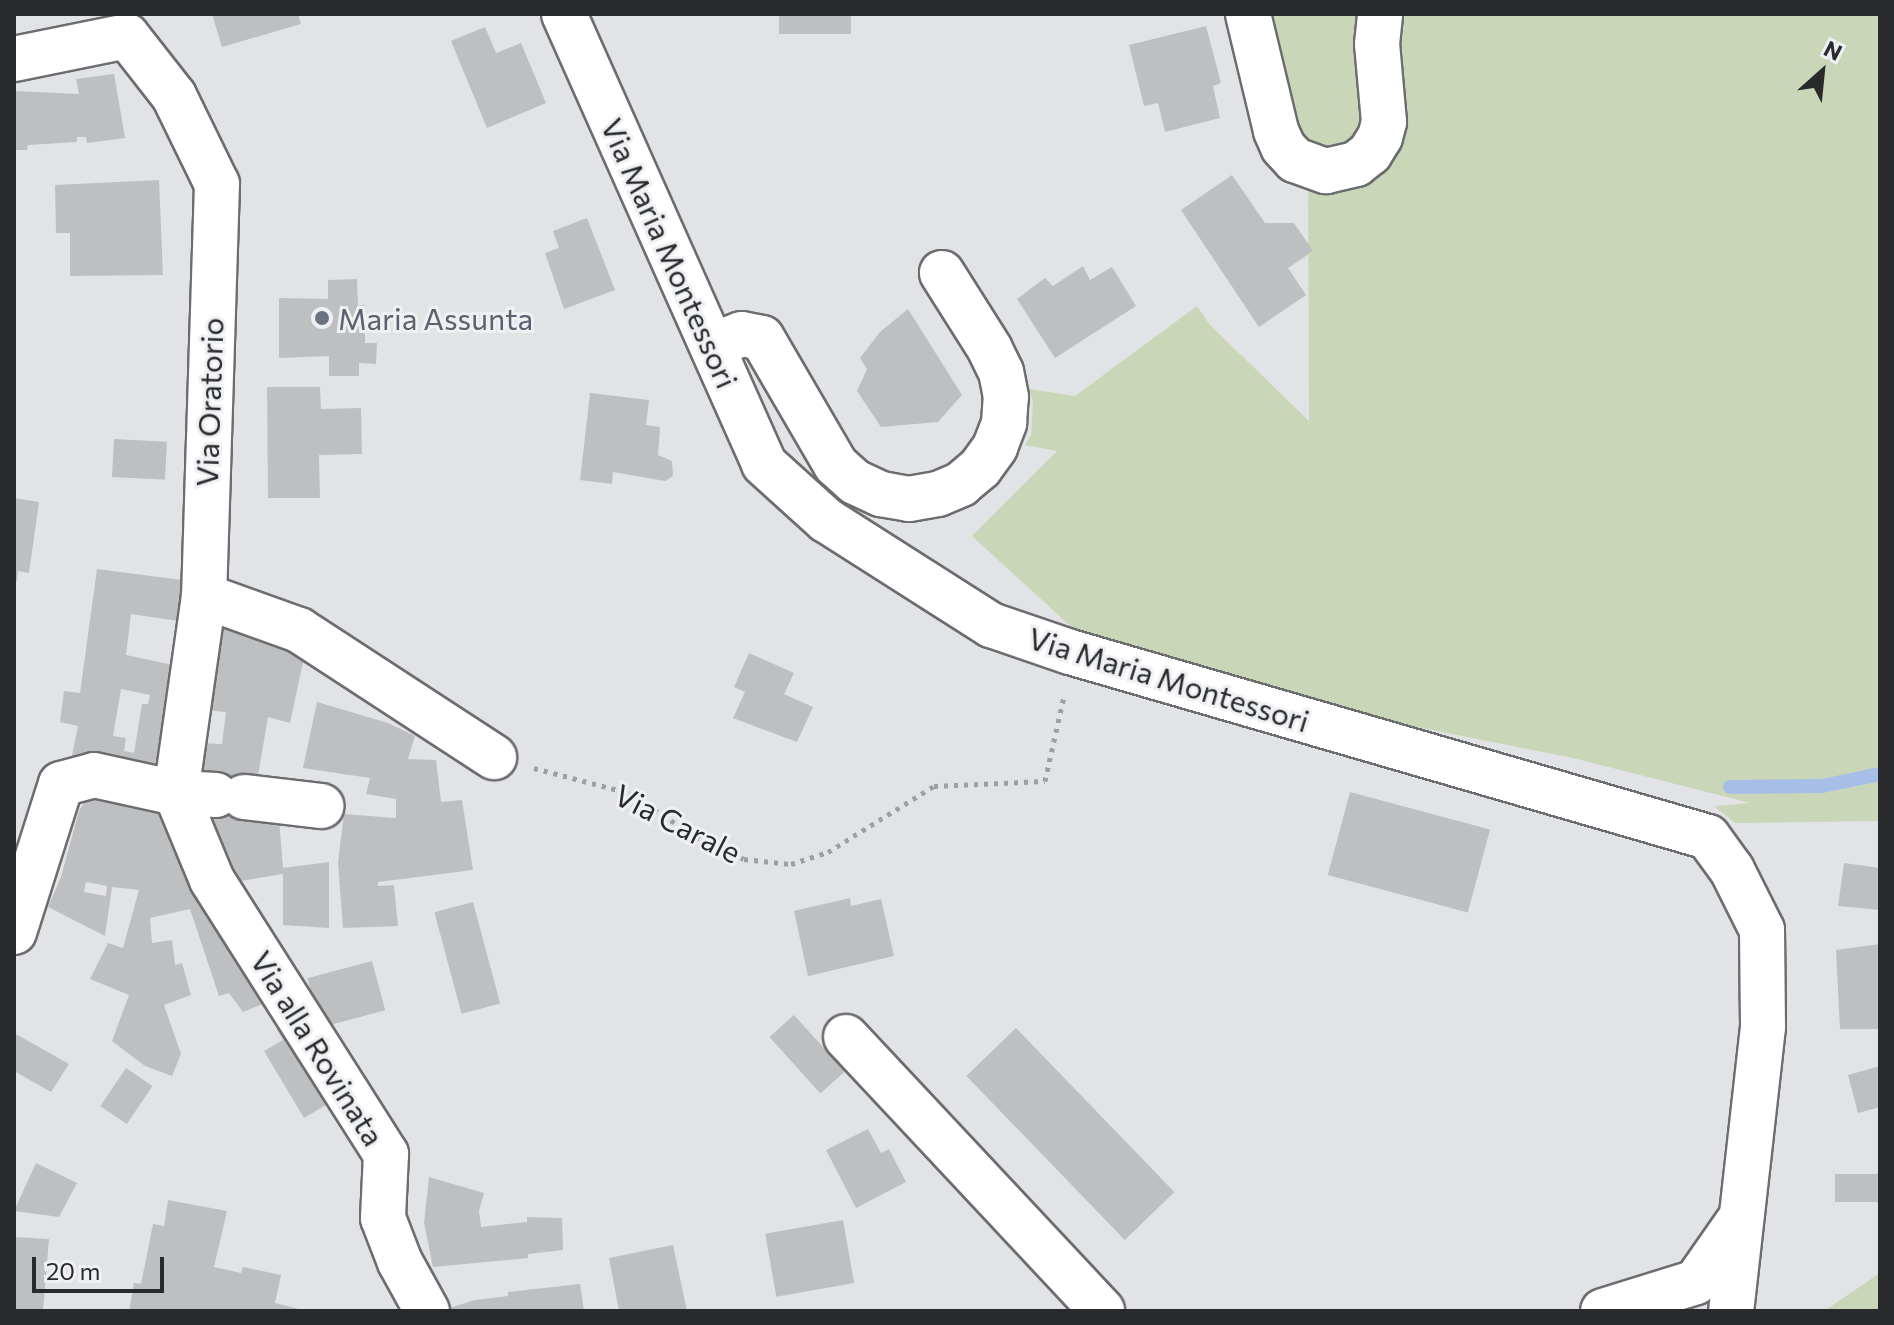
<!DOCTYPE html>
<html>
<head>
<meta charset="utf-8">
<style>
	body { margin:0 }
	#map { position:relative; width:1894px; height:1325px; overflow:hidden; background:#e2e3e6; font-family:Commissioner,sans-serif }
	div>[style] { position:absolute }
	.green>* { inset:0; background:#c9d7b8 }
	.stream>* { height:14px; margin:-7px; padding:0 7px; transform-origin:7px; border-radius:7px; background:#a7bee8 }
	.building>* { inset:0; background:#bebfc1; transform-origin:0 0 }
	.path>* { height:5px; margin-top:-2.5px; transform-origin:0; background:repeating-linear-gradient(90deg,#9e9fa1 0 4px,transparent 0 10px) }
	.roads { filter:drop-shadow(2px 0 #6c6d6f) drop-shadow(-2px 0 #6c6d6f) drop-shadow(0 2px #6c6d6f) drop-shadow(0 -2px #6c6d6f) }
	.minor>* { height:44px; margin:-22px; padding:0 22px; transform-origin:22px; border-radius:22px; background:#fff }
	.dots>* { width:22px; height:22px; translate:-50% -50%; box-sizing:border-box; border:4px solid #eff0f3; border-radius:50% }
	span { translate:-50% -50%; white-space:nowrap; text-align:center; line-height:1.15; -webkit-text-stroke:6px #eff0f3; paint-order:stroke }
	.street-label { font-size:30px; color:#292a2b }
	.worship-label { font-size:30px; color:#5b616d }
	.left { translate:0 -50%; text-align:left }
	.frame { position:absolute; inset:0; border:16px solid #292a2b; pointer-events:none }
	.north { position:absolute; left:1782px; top:32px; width:80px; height:80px; -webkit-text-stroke:6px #eff0f3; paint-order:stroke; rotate:27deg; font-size:22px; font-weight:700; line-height:32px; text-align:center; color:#292a2b }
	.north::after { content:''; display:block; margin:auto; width:28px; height:36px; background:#292a2b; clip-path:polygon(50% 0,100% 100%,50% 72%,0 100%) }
	.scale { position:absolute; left:32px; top:1257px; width:132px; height:36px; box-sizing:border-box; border:4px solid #292a2b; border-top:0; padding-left:10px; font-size:24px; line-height:28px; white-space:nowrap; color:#292a2b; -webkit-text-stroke:6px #eff0f3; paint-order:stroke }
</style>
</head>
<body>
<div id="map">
	<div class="green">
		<i style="clip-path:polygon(1241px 14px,1880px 14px,1880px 821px,1735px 823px,1714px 806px,1750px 803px,1573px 758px,1261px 696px,1091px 645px,972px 536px,1057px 451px,1025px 445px,1031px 435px,1033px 403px,1029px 389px,1075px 396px,1197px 306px,1210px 325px,1309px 421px,1308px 167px)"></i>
		<i style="clip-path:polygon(1880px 1273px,1880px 1311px,1824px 1311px)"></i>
	</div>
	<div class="stream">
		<i style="left:1730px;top:787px;width:92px;rotate:-0.6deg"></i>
		<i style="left:1822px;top:786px;width:59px;rotate:-11.7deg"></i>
	</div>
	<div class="building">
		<i style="clip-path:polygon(212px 14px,298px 14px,301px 24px,222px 47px)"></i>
		<i style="left:779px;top:14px;width:72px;height:20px"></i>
		<i style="clip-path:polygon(1206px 26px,1221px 83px,1213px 86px,1220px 118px,1165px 132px,1158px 103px,1144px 106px,1129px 45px)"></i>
		<i style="clip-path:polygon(485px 27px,496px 53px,521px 43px,546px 103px,487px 128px,451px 41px)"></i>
		<i style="clip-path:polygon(114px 74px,125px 138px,87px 143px,86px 137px,77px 137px,77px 142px,28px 145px,27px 150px,14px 150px,14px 91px,79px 94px,76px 79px)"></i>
		<i style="clip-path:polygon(1232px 175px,1265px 223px,1294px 223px,1313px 251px,1288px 268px,1306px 295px,1259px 327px,1181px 210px)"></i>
		<i style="clip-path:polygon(159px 180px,163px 275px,70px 276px,70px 233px,56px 233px,55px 185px)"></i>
		<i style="clip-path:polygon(587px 218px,615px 290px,564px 309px,545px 253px,559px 248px,553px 231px)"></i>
		<i style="clip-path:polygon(1083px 266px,1090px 280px,1112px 267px,1136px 306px,1055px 358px,1017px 299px,1045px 278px,1053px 286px)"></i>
		<i style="clip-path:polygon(357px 279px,358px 306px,365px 305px,365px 343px,377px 343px,376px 364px,359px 363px,359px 376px,329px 376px,329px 356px,279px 358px,279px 298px,328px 299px,328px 280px)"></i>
		<i style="clip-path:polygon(908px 309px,962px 395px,938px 422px,881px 427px,857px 391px,867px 369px,860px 358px,880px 332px)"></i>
		<i style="clip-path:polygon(267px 387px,320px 387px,321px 409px,361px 408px,362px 454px,319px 455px,320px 498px,268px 498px)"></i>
		<i style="clip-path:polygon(590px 393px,649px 400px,646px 425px,660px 427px,658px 455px,672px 461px,673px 476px,665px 481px,613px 472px,612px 484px,580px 480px)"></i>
		<i style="left:114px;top:439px;width:53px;height:38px;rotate:3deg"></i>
		<i style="clip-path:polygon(14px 498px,39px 502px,29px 573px,18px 571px,17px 581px,14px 581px)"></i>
		<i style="clip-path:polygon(evenodd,97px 569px,197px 582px,192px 623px,131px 614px,126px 655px,183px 667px,170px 776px,71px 761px,78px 726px,60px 722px,64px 691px,80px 693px,97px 569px,121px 689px,150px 695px,148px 704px,142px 704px,134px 753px,124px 751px,126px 738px,113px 736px,121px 689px)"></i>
		<i style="clip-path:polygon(210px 609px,274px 631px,270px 645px,305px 653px,290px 723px,268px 717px,256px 787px,279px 818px,283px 868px,329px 862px,329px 928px,283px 925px,283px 874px,222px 884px,192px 773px,194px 743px,222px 744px,226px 712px,194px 709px)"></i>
		<i style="clip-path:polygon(749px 653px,794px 673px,784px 694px,813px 707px,797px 742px,733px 718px,745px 692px,734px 687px)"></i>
		<i style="clip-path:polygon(317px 702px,388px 723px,415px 736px,408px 759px,436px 760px,441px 802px,462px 800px,473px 870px,378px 882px,378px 886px,394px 885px,398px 926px,343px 928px,338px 862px,344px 814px,396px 818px,396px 799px,366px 794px,370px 778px,303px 768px)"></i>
		<i style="left:1350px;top:792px;width:145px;height:86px;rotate:15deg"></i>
		<i style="clip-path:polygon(evenodd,90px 793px,167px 797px,277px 998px,243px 1012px,229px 993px,219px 996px,190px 909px,150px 918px,152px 943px,172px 940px,175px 965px,182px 963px,191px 995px,164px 1005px,181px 1054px,172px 1076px,145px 1066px,112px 1041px,129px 995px,90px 979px,108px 943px,123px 948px,139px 890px,112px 887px,105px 936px,48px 907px,61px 877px,79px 811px,90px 793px,86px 882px,107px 886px,106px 896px,84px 892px,86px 882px)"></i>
		<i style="clip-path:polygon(1844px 863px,1880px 868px,1880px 910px,1838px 906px)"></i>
		<i style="clip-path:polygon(850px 898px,851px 906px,881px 899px,894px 956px,808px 976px,794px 911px)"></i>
		<i style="left:473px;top:902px;width:105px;height:40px;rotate:75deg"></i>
		<i style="clip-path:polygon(1880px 944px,1880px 1029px,1840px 1029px,1836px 950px)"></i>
		<i style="left:372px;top:961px;width:51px;height:67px;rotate:75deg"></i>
		<i style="left:794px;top:1015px;width:76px;height:33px;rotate:48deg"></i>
		<i style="clip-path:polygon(291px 1022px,336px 1099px,304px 1118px,264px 1051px,283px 1040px,277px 1030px)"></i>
		<i style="left:1016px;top:1028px;width:228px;height:69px;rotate:46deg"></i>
		<i style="clip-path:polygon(14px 1033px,69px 1064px,51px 1092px,14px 1071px)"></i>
		<i style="clip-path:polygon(1880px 1066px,1880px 1107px,1858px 1113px,1848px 1075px)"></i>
		<i style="left:126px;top:1068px;width:32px;height:46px;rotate:34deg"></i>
		<i style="clip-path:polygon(868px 1129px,881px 1153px,889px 1149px,906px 1182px,856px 1208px,826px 1150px)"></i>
		<i style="clip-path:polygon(36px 1163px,77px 1183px,59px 1217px,14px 1211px)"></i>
		<i style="left:1880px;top:1174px;width:28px;height:45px;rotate:90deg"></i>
		<i style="clip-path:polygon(429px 1177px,484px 1193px,479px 1211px,481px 1227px,527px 1222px,527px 1217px,562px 1218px,563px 1250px,528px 1254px,528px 1258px,433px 1267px,424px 1223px)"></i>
		<i style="clip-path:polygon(168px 1200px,227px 1211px,214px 1267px,241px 1273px,243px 1267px,281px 1275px,275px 1303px,307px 1311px,129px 1311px,134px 1283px,141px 1284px,153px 1224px,164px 1226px)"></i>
		<i style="left:843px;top:1220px;width:64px;height:79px;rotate:80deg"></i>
		<i style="clip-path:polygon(15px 1237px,49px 1239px,43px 1311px,14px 1311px)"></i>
		<i style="clip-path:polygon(673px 1245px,687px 1311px,619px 1311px,609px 1258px)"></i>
		<i style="clip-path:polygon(580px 1284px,584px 1311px,450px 1311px,449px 1308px,475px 1300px,508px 1296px,508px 1292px)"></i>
	</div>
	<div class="path">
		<i style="left:534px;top:768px;width:98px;rotate:14.7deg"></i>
		<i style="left:629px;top:793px;width:90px;rotate:33.2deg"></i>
		<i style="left:704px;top:842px;width:43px;rotate:23deg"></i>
		<i style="left:744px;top:859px;width:47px;rotate:6.1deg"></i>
		<i style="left:791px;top:864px;width:39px;rotate:-18deg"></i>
		<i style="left:828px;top:852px;width:125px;rotate:-31.9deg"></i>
		<i style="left:934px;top:786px;width:111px;rotate:-2.6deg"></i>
		<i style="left:1045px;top:781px;width:87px;rotate:-77.4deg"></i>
	</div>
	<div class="roads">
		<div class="minor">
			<i style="left:564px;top:14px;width:492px;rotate:66deg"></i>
			<i style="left:764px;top:464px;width:84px;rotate:42.1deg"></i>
			<i style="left:826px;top:520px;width:196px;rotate:32.5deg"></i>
			<i style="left:991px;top:625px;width:83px;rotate:18.9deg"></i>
			<i style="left:1070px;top:652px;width:664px;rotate:16.17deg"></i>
			<i style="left:1708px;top:837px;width:41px;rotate:54deg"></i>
			<i style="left:1732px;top:870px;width:67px;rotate:63.4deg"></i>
			<i style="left:1762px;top:930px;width:97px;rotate:89.4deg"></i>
			<i style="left:1763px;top:1027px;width:286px;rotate:96.4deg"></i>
			<i style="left:1248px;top:14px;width:120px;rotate:76.5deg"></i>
			<i style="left:1276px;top:131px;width:17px;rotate:66deg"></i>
			<i style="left:1283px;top:147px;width:18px;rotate:47deg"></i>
			<i style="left:1295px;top:160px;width:33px;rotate:20deg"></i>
			<i style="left:1326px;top:171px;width:31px;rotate:-13deg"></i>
			<i style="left:1356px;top:164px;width:18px;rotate:-38deg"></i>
			<i style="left:1370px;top:153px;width:19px;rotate:-58deg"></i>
			<i style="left:1380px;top:137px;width:16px;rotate:-75deg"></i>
			<i style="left:1384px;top:122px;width:78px;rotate:-95.1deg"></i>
			<i style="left:1377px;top:44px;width:30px;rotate:-84deg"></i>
			<i style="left:127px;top:36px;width:76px;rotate:51.9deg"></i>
			<i style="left:174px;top:96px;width:98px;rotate:64deg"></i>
			<i style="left:217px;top:184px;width:412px;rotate:91.8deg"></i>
			<i style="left:204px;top:596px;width:199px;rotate:98.1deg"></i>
			<i style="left:14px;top:59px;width:115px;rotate:-11.5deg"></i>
			<i style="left:712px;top:346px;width:32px;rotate:-22deg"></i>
			<i style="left:742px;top:334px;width:20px;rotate:11deg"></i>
			<i style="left:762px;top:338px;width:147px;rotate:59.8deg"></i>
			<i style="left:836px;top:465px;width:25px;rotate:42deg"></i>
			<i style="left:855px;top:482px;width:29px;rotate:25deg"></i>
			<i style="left:881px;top:494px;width:28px;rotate:10deg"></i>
			<i style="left:909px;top:499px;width:29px;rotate:-10deg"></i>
			<i style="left:938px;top:494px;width:25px;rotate:-23deg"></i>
			<i style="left:961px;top:484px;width:25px;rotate:-40deg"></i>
			<i style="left:980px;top:468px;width:26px;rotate:-54deg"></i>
			<i style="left:995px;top:447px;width:26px;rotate:-69deg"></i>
			<i style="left:1004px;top:423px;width:26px;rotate:-86deg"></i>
			<i style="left:1006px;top:397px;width:25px;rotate:-101deg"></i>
			<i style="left:1001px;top:372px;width:25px;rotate:-116deg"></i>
			<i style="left:990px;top:349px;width:90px;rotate:-122.3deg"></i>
			<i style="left:204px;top:596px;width:101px;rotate:19.7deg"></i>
			<i style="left:299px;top:630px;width:233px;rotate:33.1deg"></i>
			<i style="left:176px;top:793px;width:94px;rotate:67.5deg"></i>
			<i style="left:212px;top:880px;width:325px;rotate:57.6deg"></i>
			<i style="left:386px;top:1154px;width:64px;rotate:92.7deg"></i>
			<i style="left:383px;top:1218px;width:47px;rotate:68.9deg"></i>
			<i style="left:400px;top:1262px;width:56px;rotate:61.1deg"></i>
			<i style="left:244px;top:797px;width:78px;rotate:6.7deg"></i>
			<i style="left:14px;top:932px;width:155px;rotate:-72.4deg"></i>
			<i style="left:61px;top:784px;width:34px;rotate:-15deg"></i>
			<i style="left:94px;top:775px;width:84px;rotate:12.4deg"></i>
			<i style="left:176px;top:793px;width:40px;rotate:2.9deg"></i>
			<i style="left:846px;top:1037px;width:375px;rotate:46.9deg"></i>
			<i style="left:1603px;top:1311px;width:97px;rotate:-17.3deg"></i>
			<i style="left:1696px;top:1282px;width:73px;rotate:-55deg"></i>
		</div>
	</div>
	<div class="dots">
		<i style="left:322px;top:318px;background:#6b7280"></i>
	</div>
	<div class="street-label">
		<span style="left:670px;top:253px;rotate:66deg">Via Maria Montessori</span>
		<span style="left:209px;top:402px;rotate:-88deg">Via Oratorio</span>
		<span style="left:1169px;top:679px;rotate:17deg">Via Maria Montessori</span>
		<span style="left:678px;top:823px;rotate:27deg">Via Carale</span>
		<span style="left:318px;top:1048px;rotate:58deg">Via alla Rovinata</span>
	</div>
	<div class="worship-label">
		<span class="left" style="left:338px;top:318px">Maria Assunta</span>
	</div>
	<div class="frame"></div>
	<div class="north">N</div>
	<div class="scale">20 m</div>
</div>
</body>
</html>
